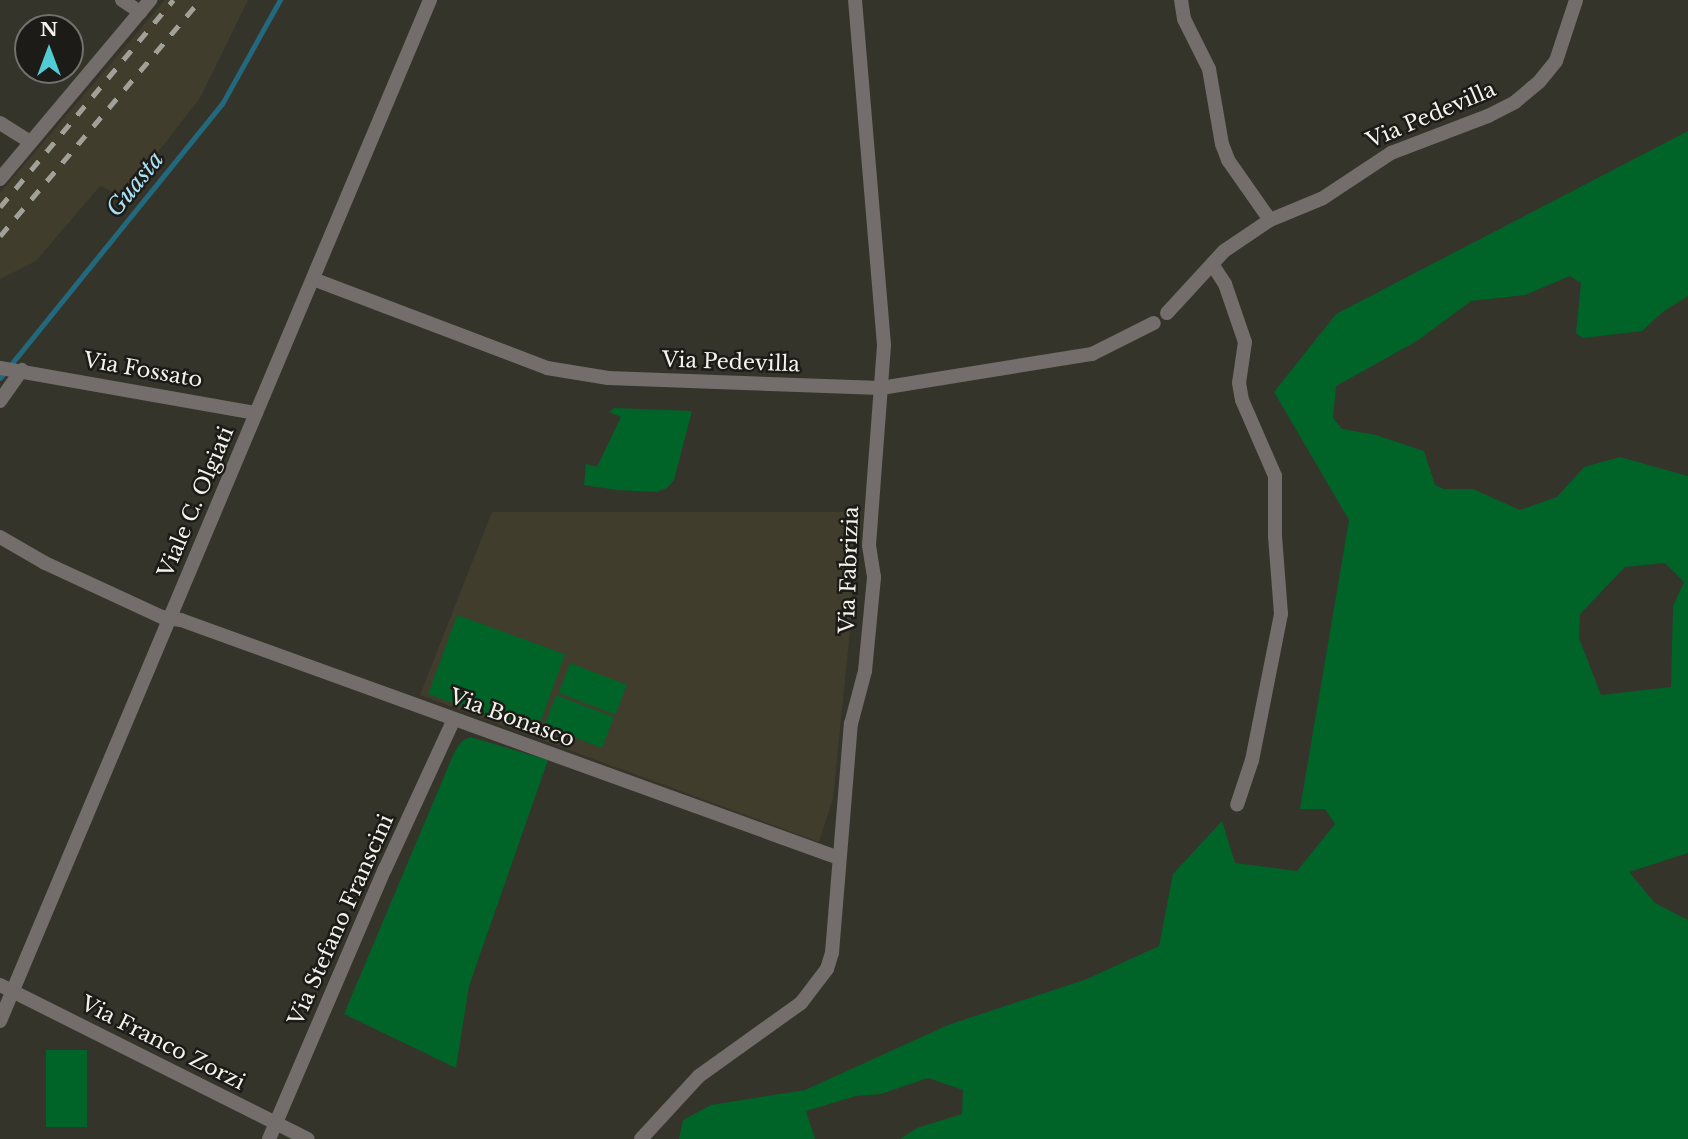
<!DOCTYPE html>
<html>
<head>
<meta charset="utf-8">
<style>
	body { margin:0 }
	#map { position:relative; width:1688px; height:1139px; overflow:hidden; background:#35342a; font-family:"Libre Baskerville",serif }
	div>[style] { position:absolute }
	.built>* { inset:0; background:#403d2d }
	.green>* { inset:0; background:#006328; transform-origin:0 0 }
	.stream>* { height:4.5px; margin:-2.25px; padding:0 2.25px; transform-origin:2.25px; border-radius:2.25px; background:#23697e }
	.minor>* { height:14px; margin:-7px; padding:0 7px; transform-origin:7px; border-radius:7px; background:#736d6b }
	.rail>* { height:4.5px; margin-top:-2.25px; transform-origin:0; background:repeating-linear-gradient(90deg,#a2a199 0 12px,transparent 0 24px) }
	span { translate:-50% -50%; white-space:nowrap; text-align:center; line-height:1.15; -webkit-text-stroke:5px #1c1b17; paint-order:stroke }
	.street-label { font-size:21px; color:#f3f2eb }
	.water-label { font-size:23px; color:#a9e0f4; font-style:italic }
	.north { position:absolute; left:14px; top:14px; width:70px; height:70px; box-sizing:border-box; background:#1c1b17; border:2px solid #72716c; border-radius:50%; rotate:0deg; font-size:19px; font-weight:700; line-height:28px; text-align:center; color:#f3f2eb }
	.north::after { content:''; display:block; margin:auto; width:24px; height:32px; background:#51ccd4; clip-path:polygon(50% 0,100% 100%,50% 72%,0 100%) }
</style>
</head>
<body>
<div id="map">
	<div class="built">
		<i style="clip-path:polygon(165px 0,248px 0,200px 98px,123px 197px,100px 186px,36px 261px,0 279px,0 193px)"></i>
		<i style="clip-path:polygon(492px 512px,862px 512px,833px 798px,819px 842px,420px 695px)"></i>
	</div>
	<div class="green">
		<i style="clip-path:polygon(evenodd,1688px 131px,1688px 296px,1664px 311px,1642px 331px,1583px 338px,1576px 333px,1581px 283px,1570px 276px,1525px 295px,1471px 301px,1417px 341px,1336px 386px,1333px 418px,1342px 429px,1376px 435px,1424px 451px,1435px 485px,1444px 489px,1473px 489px,1520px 510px,1557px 497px,1584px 467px,1620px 457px,1688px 476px,1688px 853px,1629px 872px,1655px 903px,1688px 920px,1688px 1139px,900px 1139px,917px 1128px,962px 1114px,963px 1090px,928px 1078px,881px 1094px,856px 1096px,806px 1111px,815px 1139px,679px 1139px,683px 1120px,711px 1105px,805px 1090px,948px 1025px,1087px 979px,1159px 946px,1173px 874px,1222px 821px,1235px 863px,1297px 871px,1335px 824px,1325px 809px,1300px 809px,1349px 520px,1274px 392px,1336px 314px,1688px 131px,1665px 563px,1684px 582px,1673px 606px,1671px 687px,1601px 695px,1579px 638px,1580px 614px,1625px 567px,1665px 563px)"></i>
		<i style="clip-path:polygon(614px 408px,692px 411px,674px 480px,667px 488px,657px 492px,617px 490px,584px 485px,586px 464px,597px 467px,621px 417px,609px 412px)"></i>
		<i style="left:457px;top:615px;width:115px;height:84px;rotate:20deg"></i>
		<i style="left:570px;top:663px;width:61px;height:32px;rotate:21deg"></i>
		<i style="left:556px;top:695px;width:62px;height:33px;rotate:21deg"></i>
		<i style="clip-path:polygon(470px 737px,548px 760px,469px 986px,456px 1068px,344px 1014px,454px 753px,461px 742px)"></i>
		<i style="left:46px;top:1050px;width:41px;height:77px"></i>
	</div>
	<div class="stream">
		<i style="left:0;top:378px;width:353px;rotate:-51deg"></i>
		<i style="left:222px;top:104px;width:119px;rotate:-60.9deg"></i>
	</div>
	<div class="minor">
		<i style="left:122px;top:0;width:22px;rotate:34deg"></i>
		<i style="left:1181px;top:0;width:19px;rotate:81deg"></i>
		<i style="left:1184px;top:19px;width:56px;rotate:63.4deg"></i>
		<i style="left:1209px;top:69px;width:76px;rotate:80.2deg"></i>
		<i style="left:1222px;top:144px;width:17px;rotate:69deg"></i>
		<i style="left:1228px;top:160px;width:73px;rotate:55deg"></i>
		<i style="left:0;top:123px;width:36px;rotate:32deg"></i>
		<i style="left:0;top:179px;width:234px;rotate:-50deg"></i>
		<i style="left:1212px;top:264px;width:24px;rotate:57deg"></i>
		<i style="left:1225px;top:284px;width:61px;rotate:71deg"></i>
		<i style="left:1245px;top:342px;width:41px;rotate:98.3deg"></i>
		<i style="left:1239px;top:383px;width:17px;rotate:80deg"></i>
		<i style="left:1242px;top:400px;width:83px;rotate:66.5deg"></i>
		<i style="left:1275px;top:476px;width:60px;rotate:90deg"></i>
		<i style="left:1275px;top:536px;width:78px;rotate:85.6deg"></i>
		<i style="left:1281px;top:614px;width:149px;rotate:101.2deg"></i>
		<i style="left:1252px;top:760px;width:47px;rotate:108.4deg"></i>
		<i style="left:313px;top:279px;width:250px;rotate:20.8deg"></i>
		<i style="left:547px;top:368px;width:62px;rotate:9.3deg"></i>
		<i style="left:608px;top:378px;width:273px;rotate:2.1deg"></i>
		<i style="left:881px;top:388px;width:214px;rotate:-9.2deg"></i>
		<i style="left:1092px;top:354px;width:69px;rotate:-26.6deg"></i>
		<i style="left:1167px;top:313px;width:84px;rotate:-47.4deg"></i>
		<i style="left:1224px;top:251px;width:55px;rotate:-34deg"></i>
		<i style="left:1270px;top:220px;width:57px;rotate:-22.5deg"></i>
		<i style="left:1323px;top:198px;width:82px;rotate:-33.5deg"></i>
		<i style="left:1391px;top:153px;width:104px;rotate:-20.9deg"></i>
		<i style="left:1488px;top:116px;width:30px;rotate:-27deg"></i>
		<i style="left:1515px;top:102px;width:31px;rotate:-40deg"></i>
		<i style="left:1539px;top:82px;width:27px;rotate:-51deg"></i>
		<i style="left:1556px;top:61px;width:64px;rotate:-71.8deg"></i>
		<i style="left:0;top:368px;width:260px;rotate:10deg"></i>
		<i style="left:0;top:401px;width:38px;rotate:-55deg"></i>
		<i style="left:0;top:537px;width:52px;rotate:30deg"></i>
		<i style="left:45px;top:563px;width:129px;rotate:24.8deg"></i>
		<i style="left:162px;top:617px;width:19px;rotate:9deg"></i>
		<i style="left:181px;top:620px;width:700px;rotate:19.89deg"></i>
		<i style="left:0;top:985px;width:344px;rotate:26.6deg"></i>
		<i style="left:0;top:1021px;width:1108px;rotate:-67.16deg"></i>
		<i style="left:269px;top:1139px;width:294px;rotate:-66.8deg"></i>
		<i style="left:385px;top:869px;width:165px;rotate:-65.3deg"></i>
		<i style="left:641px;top:1139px;width:86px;rotate:-47.4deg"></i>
		<i style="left:699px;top:1076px;width:125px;rotate:-35.6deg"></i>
		<i style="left:801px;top:1003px;width:43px;rotate:-52.6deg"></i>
		<i style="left:827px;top:969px;width:17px;rotate:-73deg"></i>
		<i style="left:832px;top:953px;width:230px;rotate:-85.3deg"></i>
		<i style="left:851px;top:724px;width:55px;rotate:-75.2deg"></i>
		<i style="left:865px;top:671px;width:94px;rotate:-84.5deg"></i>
		<i style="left:874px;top:577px;width:32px;rotate:-99deg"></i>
		<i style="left:869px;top:545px;width:201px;rotate:-85.7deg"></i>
		<i style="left:884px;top:345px;width:346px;rotate:-94.8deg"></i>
	</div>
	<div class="rail">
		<i style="left:0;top:207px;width:270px;rotate:-50.1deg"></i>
		<i style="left:0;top:236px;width:309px;rotate:-49.7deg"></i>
	</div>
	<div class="street-label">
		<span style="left:1431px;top:115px;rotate:-23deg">Via Pedevilla</span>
		<span style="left:731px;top:362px;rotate:2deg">Via Pedevilla</span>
		<span style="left:143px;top:370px;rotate:10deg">Via Fossato</span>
		<span style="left:196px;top:502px;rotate:-67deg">Viale C. Olgiati</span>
		<span style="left:849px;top:570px;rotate:-88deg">Via Fabrizia</span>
		<span style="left:512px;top:718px;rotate:20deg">Via Bonasco</span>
		<span style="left:341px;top:920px;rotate:-66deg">Via Stefano Franscini</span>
		<span style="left:163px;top:1043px;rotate:27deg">Via Franco Zorzi</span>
	</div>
	<div class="water-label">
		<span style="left:135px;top:184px;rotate:-51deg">Guasta</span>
	</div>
	<div class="north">N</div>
</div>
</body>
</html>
